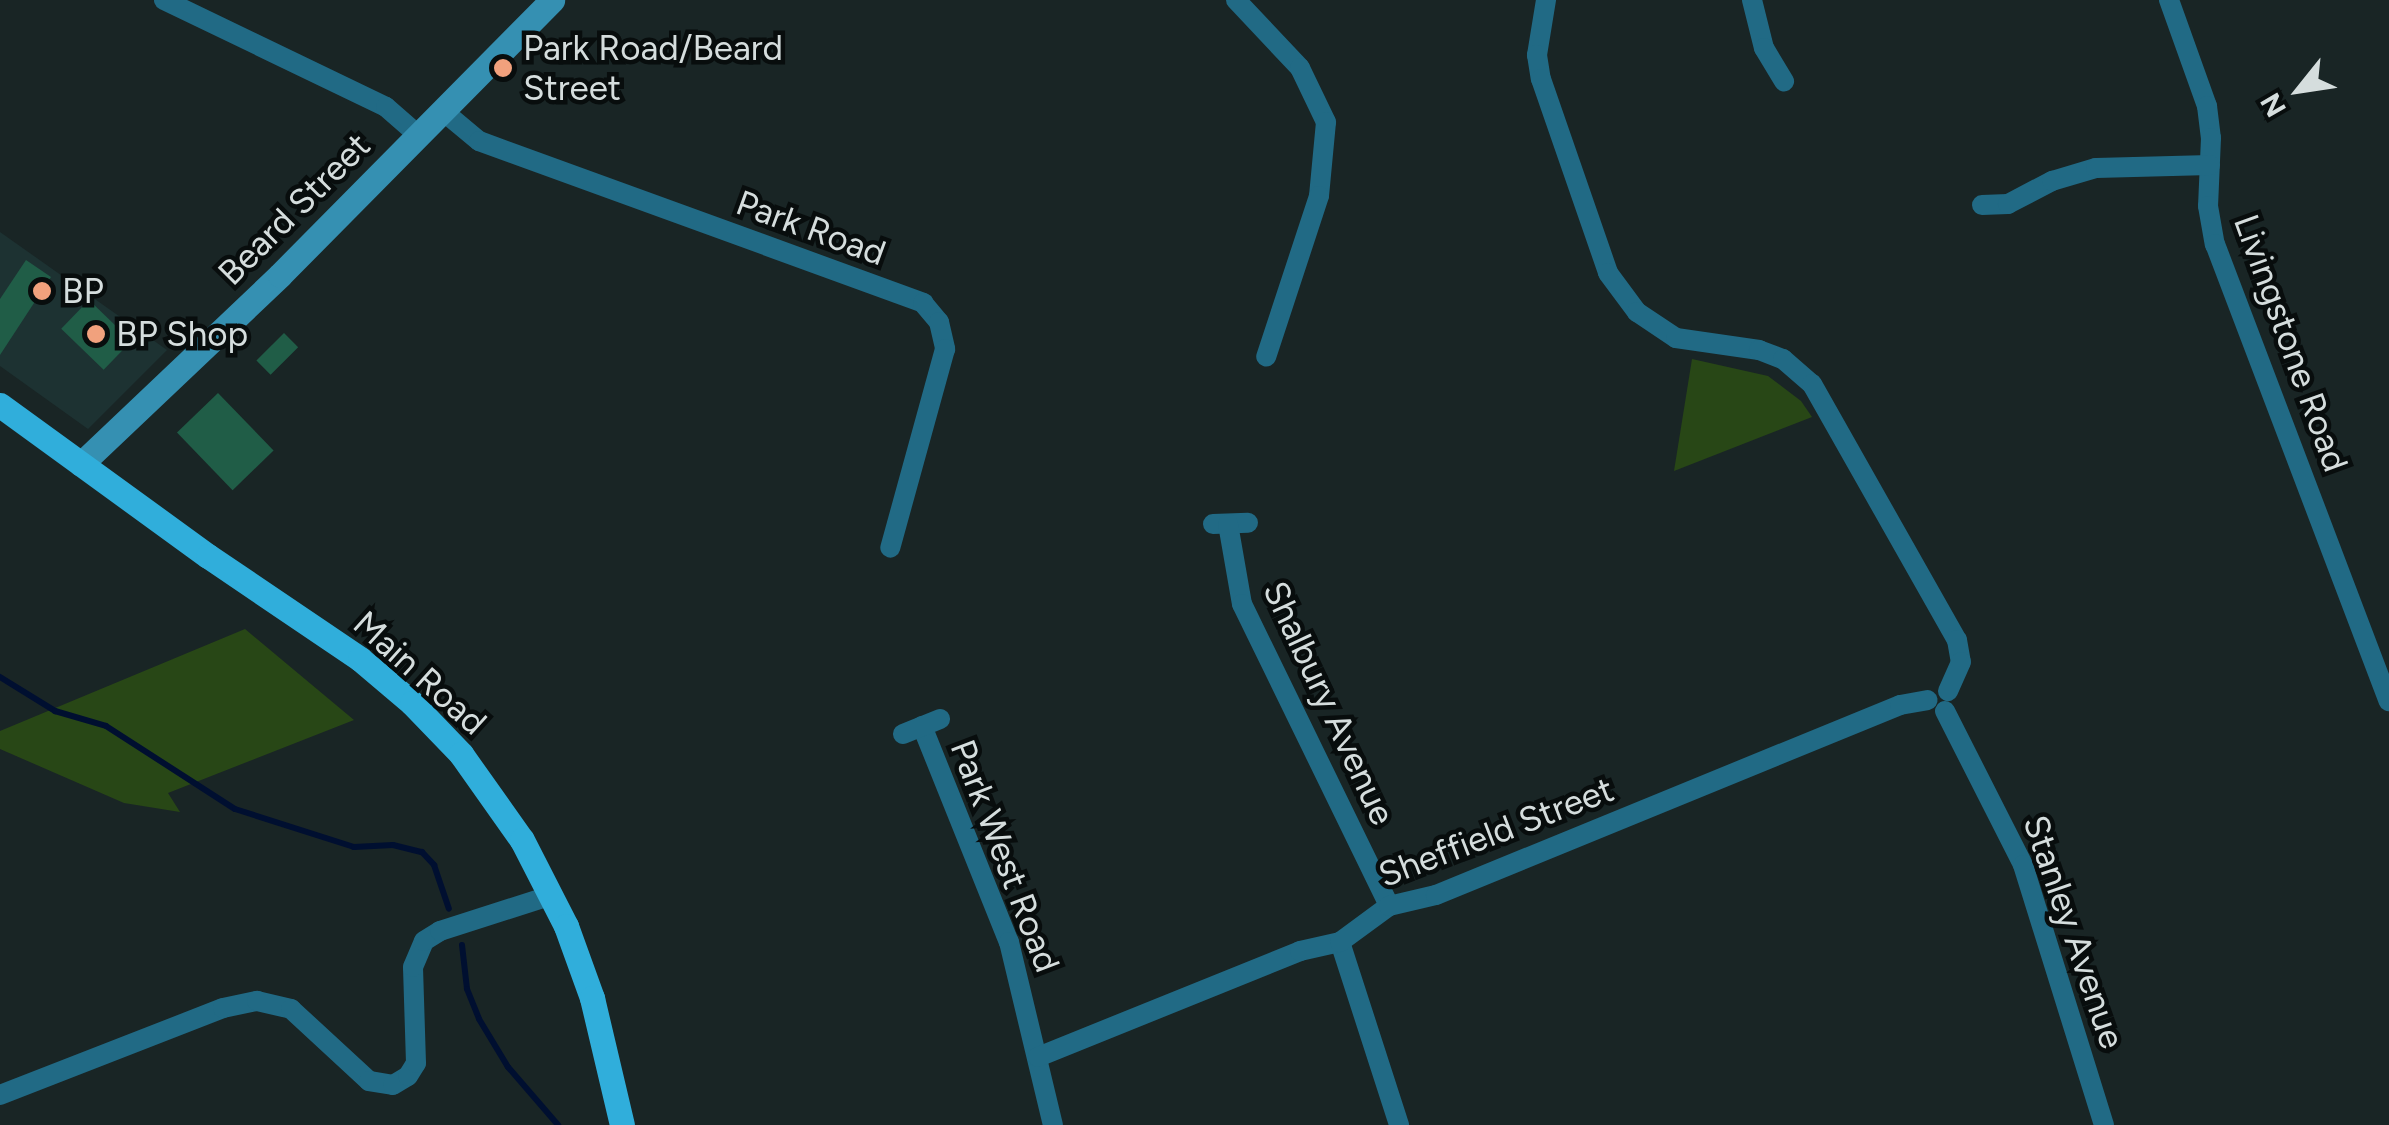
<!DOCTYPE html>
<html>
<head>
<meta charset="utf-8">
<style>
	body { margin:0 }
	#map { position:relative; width:2389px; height:1125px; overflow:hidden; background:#192525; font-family:Figtree,sans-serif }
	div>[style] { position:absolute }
	.built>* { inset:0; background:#1d3232 }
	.green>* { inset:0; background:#284716 }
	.stream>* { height:6px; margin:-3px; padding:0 3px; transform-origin:3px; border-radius:3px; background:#000f30 }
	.building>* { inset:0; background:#205d47; transform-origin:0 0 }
	.street>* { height:20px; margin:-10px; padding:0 10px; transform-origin:10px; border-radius:10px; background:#216a85 }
	.secondary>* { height:25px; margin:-12.5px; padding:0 12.5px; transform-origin:12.5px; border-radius:12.5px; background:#3590b2 }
	.primary>* { height:25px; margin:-12.5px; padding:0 12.5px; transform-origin:12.5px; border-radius:12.5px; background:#30aedb }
	.dots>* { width:28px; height:28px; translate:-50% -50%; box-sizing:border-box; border:5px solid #080d0d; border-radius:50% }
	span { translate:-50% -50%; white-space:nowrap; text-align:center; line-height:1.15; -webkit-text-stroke:9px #080d0d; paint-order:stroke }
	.poi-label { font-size:35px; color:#d5dddd }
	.left { translate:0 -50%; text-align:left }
	.street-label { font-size:35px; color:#d5dddd }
	.north { position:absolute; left:2249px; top:40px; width:100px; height:100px; -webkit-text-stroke:8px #080d0d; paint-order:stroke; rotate:240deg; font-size:28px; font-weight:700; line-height:40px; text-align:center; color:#d5dddd }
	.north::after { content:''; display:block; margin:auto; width:35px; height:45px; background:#d5dddd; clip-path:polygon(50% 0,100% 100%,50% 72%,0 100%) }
</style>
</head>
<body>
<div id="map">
	<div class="built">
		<i style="clip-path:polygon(0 232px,167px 350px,88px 429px,0 366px)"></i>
	</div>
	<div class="green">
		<i style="clip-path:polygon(1692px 359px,1768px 376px,1801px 401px,1812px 417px,1674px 471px)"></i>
		<i style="clip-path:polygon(245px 629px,354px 720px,168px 793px,180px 812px,124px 803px,0 749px,0 731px)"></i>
	</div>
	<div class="stream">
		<i style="left:0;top:677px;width:65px;rotate:31.7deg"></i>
		<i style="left:55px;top:711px;width:53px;rotate:16.4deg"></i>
		<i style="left:106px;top:726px;width:153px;rotate:32.8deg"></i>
		<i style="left:235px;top:809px;width:125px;rotate:17.7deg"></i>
		<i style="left:354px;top:847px;width:39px;rotate:-3deg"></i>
		<i style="left:393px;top:845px;width:30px;rotate:14deg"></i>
		<i style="left:422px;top:852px;width:18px;rotate:47deg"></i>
		<i style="left:434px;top:865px;width:46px;rotate:71.2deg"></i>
		<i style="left:462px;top:945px;width:44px;rotate:83.5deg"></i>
		<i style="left:467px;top:989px;width:32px;rotate:68deg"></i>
		<i style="left:479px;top:1019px;width:56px;rotate:58.9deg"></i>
		<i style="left:508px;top:1067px;width:77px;rotate:49.2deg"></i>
	</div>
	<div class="building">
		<i style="clip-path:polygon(26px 260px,51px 277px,0 355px,0 299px)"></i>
		<i style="left:89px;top:300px;width:59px;height:40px;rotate:44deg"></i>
		<i style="left:284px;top:333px;width:20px;height:39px;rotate:45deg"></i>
		<i style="left:218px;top:393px;width:80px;height:57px;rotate:46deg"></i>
	</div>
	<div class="street">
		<i style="left:164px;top:0;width:246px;rotate:25.7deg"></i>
		<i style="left:386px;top:107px;width:43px;rotate:41.2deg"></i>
		<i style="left:1236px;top:0;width:93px;rotate:46.7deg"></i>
		<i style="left:1300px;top:68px;width:60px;rotate:64.3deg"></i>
		<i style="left:1326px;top:122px;width:74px;rotate:95.4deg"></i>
		<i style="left:1319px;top:196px;width:169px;rotate:108.2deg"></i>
		<i style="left:1546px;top:0;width:56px;rotate:99.3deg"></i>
		<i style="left:1537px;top:55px;width:24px;rotate:81deg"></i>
		<i style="left:1541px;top:79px;width:205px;rotate:70.9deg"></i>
		<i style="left:1608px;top:273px;width:49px;rotate:53.4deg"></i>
		<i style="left:1637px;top:312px;width:47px;rotate:33.7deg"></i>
		<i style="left:1676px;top:338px;width:84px;rotate:8.2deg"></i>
		<i style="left:1759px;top:350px;width:26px;rotate:21deg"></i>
		<i style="left:1783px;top:359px;width:38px;rotate:41deg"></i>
		<i style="left:1812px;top:384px;width:294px;rotate:60.5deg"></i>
		<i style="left:1957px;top:640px;width:22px;rotate:80deg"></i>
		<i style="left:1961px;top:662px;width:32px;rotate:114deg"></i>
		<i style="left:1752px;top:0;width:49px;rotate:76deg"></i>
		<i style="left:1764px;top:48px;width:39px;rotate:59deg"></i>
		<i style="left:2169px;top:0;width:113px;rotate:70.3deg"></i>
		<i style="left:2207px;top:106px;width:32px;rotate:83deg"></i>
		<i style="left:2211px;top:138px;width:68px;rotate:92.5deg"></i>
		<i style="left:2208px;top:206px;width:39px;rotate:80deg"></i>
		<i style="left:2215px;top:244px;width:489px;rotate:69.2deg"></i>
		<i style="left:443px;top:111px;width:47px;rotate:39.8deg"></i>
		<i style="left:479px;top:141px;width:473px;rotate:20deg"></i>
		<i style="left:923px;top:303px;width:25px;rotate:50deg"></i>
		<i style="left:939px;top:322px;width:28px;rotate:77deg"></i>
		<i style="left:945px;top:349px;width:206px;rotate:105.4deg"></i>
		<i style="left:1982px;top:205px;width:26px;rotate:-2deg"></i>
		<i style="left:2008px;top:204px;width:50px;rotate:-27.6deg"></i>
		<i style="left:2052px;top:181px;width:46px;rotate:-16.5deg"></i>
		<i style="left:2096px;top:168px;width:114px;rotate:-1.5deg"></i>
		<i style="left:1213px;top:524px;width:35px;rotate:-2deg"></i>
		<i style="left:1228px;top:524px;width:81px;rotate:80.1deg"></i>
		<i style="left:1242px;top:604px;width:336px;rotate:64deg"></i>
		<i style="left:1945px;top:711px;width:173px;rotate:63.1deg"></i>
		<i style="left:2023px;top:865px;width:272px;rotate:72.7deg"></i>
		<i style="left:922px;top:726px;width:233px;rotate:68.1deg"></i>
		<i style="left:1009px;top:942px;width:188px;rotate:76.5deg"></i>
		<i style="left:903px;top:734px;width:40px;rotate:-22deg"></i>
		<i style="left:1340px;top:942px;width:192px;rotate:72.1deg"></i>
		<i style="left:1038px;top:1057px;width:283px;rotate:-22deg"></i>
		<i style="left:1300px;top:951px;width:41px;rotate:-12.7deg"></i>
		<i style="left:1340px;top:942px;width:61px;rotate:-36.3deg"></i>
		<i style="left:1389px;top:906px;width:48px;rotate:-13.2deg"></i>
		<i style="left:1436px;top:895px;width:501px;rotate:-22.27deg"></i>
		<i style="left:1900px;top:705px;width:28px;rotate:-10deg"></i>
		<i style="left:0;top:1095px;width:239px;rotate:-21.3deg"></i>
		<i style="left:223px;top:1008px;width:35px;rotate:-12deg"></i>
		<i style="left:257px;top:1001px;width:35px;rotate:13deg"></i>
		<i style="left:291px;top:1009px;width:106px;rotate:42.7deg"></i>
		<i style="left:369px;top:1081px;width:24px;rotate:9deg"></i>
		<i style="left:393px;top:1085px;width:17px;rotate:-31deg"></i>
		<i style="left:408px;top:1076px;width:15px;rotate:-58deg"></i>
		<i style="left:416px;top:1063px;width:96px;rotate:-91.8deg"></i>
		<i style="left:413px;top:967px;width:28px;rotate:-67deg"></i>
		<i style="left:424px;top:941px;width:19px;rotate:-32deg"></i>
		<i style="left:440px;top:931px;width:118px;rotate:-17.8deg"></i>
	</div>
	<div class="secondary">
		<i style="left:81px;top:464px;width:274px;rotate:-43.5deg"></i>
		<i style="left:280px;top:275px;width:387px;rotate:-45.3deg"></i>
	</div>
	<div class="primary">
		<i style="left:0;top:405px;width:257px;rotate:36deg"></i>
		<i style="left:208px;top:556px;width:184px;rotate:34.1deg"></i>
		<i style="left:360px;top:659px;width:68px;rotate:40.2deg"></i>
		<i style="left:412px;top:703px;width:71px;rotate:46.1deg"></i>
		<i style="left:461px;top:754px;width:105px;rotate:54.7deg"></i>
		<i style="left:522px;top:840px;width:97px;rotate:62.9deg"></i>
		<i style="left:566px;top:926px;width:77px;rotate:70.1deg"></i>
		<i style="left:592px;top:998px;width:130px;rotate:76.7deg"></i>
	</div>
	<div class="dots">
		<i style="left:503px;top:68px;background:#f1a17d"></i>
		<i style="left:42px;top:291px;background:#f1a17d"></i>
		<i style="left:96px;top:334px;background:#f1a17d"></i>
	</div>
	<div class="poi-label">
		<span class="left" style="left:523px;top:68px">Park Road/Beard<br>Street</span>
		<span class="left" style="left:62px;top:291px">BP</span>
		<span class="left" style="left:116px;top:334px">BP Shop</span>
	</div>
	<div class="street-label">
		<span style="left:294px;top:209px;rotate:-45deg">Beard Street</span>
		<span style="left:811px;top:228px;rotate:20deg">Park Road</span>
		<span style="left:2291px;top:343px;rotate:70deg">Livingstone Road</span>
		<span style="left:420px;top:673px;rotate:42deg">Main Road</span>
		<span style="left:1329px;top:703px;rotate:65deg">Shalbury Avenue</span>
		<span style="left:1496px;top:832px;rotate:-21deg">Sheffield Street</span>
		<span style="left:1005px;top:856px;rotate:69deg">Park West Road</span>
		<span style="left:2074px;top:932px;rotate:71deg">Stanley Avenue</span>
	</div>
	<div class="north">N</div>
</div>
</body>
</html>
